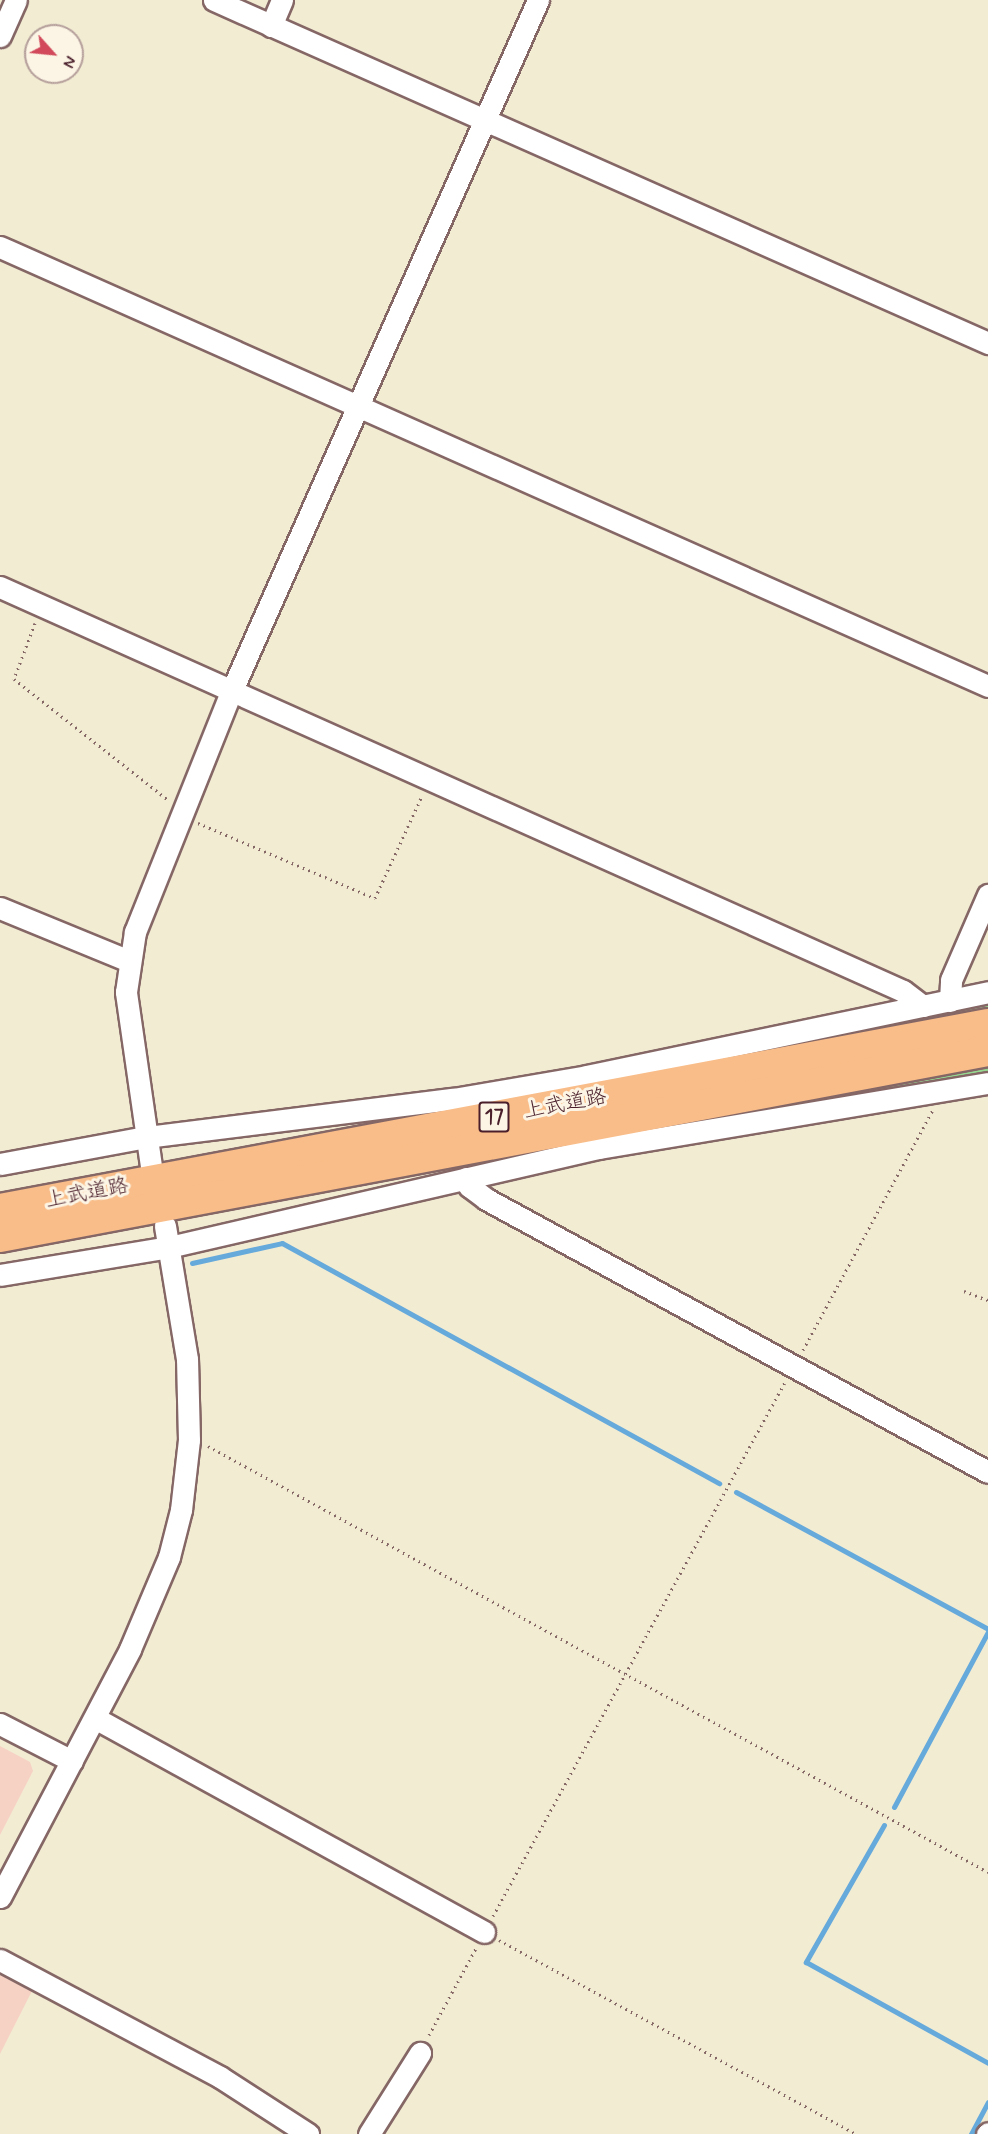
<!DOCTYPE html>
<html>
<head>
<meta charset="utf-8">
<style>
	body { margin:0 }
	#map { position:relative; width:988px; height:2134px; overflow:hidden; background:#f2ecd3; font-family:Mynerve,"Klee One",sans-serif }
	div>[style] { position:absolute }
	.built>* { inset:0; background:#f6d2c5 }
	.green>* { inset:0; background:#96d890 }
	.stream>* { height:5px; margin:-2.5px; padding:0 2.5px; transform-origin:2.5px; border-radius:2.5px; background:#66a9db }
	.path>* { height:3px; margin-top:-1.5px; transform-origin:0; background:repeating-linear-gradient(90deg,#856766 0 1.5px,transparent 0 6px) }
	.roads { filter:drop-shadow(2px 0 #856766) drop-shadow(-2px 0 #856766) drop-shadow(0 2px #856766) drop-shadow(0 -2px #856766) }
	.minor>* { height:21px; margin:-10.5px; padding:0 10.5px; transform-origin:10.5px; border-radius:10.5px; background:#fff }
	.highway>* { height:30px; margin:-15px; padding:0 15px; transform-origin:15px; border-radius:15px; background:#f9bd89 }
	span { translate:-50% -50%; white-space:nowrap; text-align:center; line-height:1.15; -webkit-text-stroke:6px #fcf5e5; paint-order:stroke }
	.shield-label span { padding:2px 4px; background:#fcf5e5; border:2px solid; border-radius:4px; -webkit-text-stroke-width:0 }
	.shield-label { font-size:20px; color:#4a1f2b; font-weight:700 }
	.street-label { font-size:21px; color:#4a1f2b }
	.north { position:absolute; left:24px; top:24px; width:60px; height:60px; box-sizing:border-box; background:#fcf5e5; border:2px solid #b59f9b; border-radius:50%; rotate:117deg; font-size:16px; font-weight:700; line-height:24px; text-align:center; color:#4a1f2b }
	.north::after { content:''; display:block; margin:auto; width:21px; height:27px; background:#d1495b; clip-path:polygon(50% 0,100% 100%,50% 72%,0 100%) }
</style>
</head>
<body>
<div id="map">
	<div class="built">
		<i style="clip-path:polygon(0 1746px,30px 1762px,33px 1771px,0 1835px)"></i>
		<i style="clip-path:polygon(0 1968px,34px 1987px,0 2054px)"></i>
	</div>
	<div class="green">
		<i style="clip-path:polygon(988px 998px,988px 1008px,732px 1057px,731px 1054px)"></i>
		<i style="clip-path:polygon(988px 1065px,988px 1076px,719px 1114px)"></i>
	</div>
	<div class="stream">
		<i style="left:192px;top:1263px;width:92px;rotate:-12.5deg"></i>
		<i style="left:282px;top:1243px;width:499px;rotate:28.8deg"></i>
		<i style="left:736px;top:1492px;width:287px;rotate:28.5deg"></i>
		<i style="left:894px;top:1807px;width:199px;rotate:-61.8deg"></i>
		<i style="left:884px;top:1825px;width:158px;rotate:119.7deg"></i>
		<i style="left:806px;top:1962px;width:208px;rotate:29deg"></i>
		<i style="left:971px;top:2134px;width:36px;rotate:-62deg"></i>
	</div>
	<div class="path">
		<i style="left:35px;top:623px;width:60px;rotate:110.6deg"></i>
		<i style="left:14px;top:679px;width:194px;rotate:38.1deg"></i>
		<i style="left:198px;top:823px;width:192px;rotate:23deg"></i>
		<i style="left:375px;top:898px;width:110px;rotate:-65.3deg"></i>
		<i style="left:964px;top:1291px;width:26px;rotate:21deg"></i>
		<i style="left:803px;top:1350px;width:272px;rotate:-61.6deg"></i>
		<i style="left:208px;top:1446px;width:889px;rotate:28.64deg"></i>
		<i style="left:493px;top:1916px;width:609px;rotate:-61.33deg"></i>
		<i style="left:499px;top:1940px;width:407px;rotate:28.5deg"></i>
		<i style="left:429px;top:2035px;width:99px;rotate:-61.6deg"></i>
	</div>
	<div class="roads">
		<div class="minor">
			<i style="left:214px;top:0;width:847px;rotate:23.9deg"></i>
			<i style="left:271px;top:26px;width:28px;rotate:-67deg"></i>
			<i style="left:0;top:36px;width:39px;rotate:-66deg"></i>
			<i style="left:0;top:247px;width:1081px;rotate:23.96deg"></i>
			<i style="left:0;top:587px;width:989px;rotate:24.1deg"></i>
			<i style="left:903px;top:991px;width:25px;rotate:37deg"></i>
			<i style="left:0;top:908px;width:139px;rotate:22.3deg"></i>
			<i style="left:950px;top:1001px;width:21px;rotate:-87deg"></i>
			<i style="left:951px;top:980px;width:93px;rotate:-66.5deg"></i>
			<i style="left:0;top:1164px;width:148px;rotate:-10.5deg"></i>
			<i style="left:146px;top:1137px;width:309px;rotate:-7.1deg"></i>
			<i style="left:453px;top:1099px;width:136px;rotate:-9.7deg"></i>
			<i style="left:587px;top:1076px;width:410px;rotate:-11.8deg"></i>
			<i style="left:151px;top:1166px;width:176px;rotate:-98.2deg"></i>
			<i style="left:126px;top:992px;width:61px;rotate:-81.5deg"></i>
			<i style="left:135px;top:932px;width:261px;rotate:-68.2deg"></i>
			<i style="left:232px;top:690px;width:755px;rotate:-66.08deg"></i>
			<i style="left:466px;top:1178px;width:9px;rotate:69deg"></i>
			<i style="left:469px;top:1186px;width:21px;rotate:37deg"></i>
			<i style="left:486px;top:1199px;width:571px;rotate:28.54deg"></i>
			<i style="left:0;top:1275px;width:171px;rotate:-9.4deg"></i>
			<i style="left:169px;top:1247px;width:441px;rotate:-13deg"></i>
			<i style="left:599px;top:1148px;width:394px;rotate:-9.5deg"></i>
			<i style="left:95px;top:1718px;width:444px;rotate:28.8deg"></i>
			<i style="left:0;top:1724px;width:81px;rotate:27.2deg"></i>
			<i style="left:0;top:1897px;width:280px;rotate:-62.3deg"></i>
			<i style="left:130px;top:1649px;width:100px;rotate:-67deg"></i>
			<i style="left:169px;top:1557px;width:49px;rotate:-75.7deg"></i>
			<i style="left:181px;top:1510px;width:70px;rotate:-83.5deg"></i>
			<i style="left:189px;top:1440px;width:81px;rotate:-91.4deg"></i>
			<i style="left:187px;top:1359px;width:135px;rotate:-99.4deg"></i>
			<i style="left:0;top:1960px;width:249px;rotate:28deg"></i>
			<i style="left:220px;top:2077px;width:105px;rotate:32.9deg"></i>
			<i style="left:369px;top:2134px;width:96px;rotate:-57.8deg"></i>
			<i style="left:987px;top:2134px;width:1px;rotate:-45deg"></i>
		</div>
		<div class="highway">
			<i style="left:0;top:1209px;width:1005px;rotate:-10.61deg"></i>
			<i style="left:0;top:1237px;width:1005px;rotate:-10.66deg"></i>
		</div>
	</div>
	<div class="shield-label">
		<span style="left:494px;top:1117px">17</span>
	</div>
	<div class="street-label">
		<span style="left:565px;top:1104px;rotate:-11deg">上武道路</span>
		<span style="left:87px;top:1193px;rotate:-11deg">上武道路</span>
	</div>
	<div class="north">N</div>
</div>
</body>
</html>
